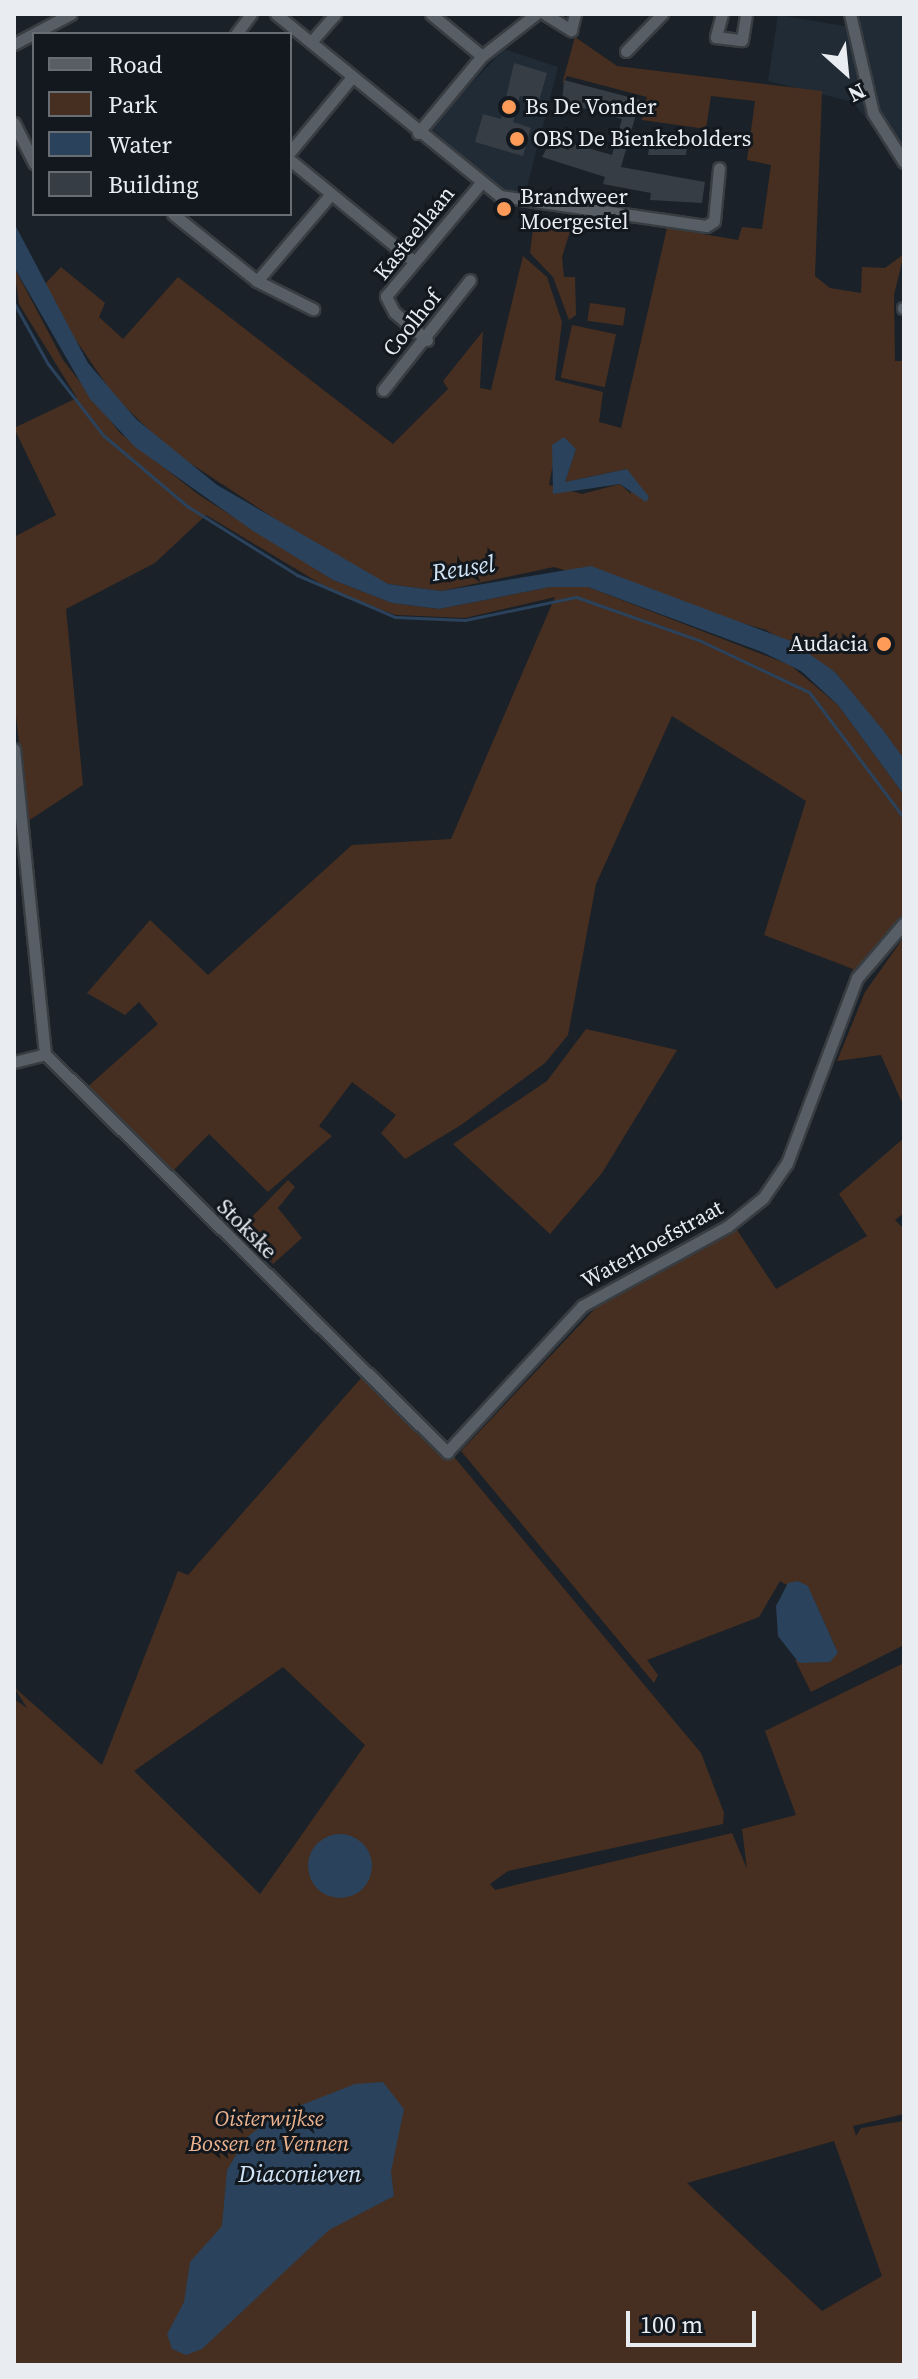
<!DOCTYPE html>
<html>
<head>
<meta charset="utf-8">
<style>
	body { margin:0 }
	#map { position:relative; width:918px; height:2379px; overflow:hidden; background:#1b2128; font-family:"Source Serif 4",serif }
	div>[style] { position:absolute }
	.built>* { inset:0; background:#202b36 }
	.green>* { inset:0; background:#462f20; transform-origin:0 0 }
	.water>* { inset:0; background:#2a425b }
	.round { border-radius:50% }
	.stream>* { height:3px; margin:-1.5px; padding:0 1.5px; transform-origin:1.5px; border-radius:1.5px; background:#2a425b }
	.building>* { inset:0; background:#363d44 }
	.roads { filter:drop-shadow(2px 0 #383d42) drop-shadow(-2px 0 #383d42) drop-shadow(0 2px #383d42) drop-shadow(0 -2px #383d42) }
	.minor>* { height:11px; margin:-5.5px; padding:0 5.5px; transform-origin:5.5px; border-radius:5.5px; background:#575e66 }
	.dots>* { width:22px; height:22px; translate:-50% -50%; box-sizing:border-box; border:4px solid #12181e; border-radius:50% }
	span { translate:-50% -50%; white-space:nowrap; text-align:center; line-height:1.15; -webkit-text-stroke:6px #12181e; paint-order:stroke }
	.poi-label { font-size:22px; color:#e9edf2 }
	.left { translate:0 -50%; text-align:left }
	.right { translate:-100% -50%; text-align:right }
	.street-label { font-size:22px; color:#e9edf2 }
	.park-label { font-size:22px; color:#ecb38f; font-style:italic }
	.water-label { font-size:24px; color:#d2e4f7; font-style:italic }
	.frame { position:absolute; inset:0; border:16px solid #e9edf2; pointer-events:none }
	.legend { position:absolute; left:32px; top:32px; width:260px; height:184px; box-sizing:border-box; background:#12181e; border:2px solid #686d73; margin:0; padding:10px 14px; list-style:none; font-size:24px; color:#e9edf2 }
	.legend li { display:flex; align-items:center; gap:16px; height:40px }
	.legend b { width:40px; border:2px solid #686d73 }
	.north { position:absolute; left:806px; top:32px; width:80px; height:80px; -webkit-text-stroke:6px #12181e; paint-order:stroke; rotate:153deg; font-size:22px; font-weight:700; line-height:32px; text-align:center; color:#e9edf2 }
	.north::after { content:''; display:block; margin:auto; width:28px; height:36px; background:#e9edf2; clip-path:polygon(50% 0,100% 100%,50% 72%,0 100%) }
	.scale { position:absolute; left:626px; top:2311px; width:130px; height:36px; box-sizing:border-box; border:4px solid #e9edf2; border-top:0; padding-left:10px; font-size:24px; line-height:28px; white-space:nowrap; color:#e9edf2; -webkit-text-stroke:6px #12181e; paint-order:stroke }
</style>
</head>
<body>
<div id="map">
	<div class="built">
		<i style="clip-path:polygon(856px 14px,904px 14px,904px 166px,853px 102px,768px 81px,778px 15px,844px 26px)"></i>
		<i style="clip-path:polygon(504px 49px,558px 67px,525px 195px,492px 185px,430px 127px)"></i>
	</div>
	<div class="green">
		<i style="clip-path:polygon(evenodd,575px 37px,617px 66px,822px 91px,815px 276px,830px 288px,861px 293px,862px 267px,885px 268px,904px 254px,894px 295px,895px 361px,904px 361px,904px 759px,835px 672px,766px 630px,554px 567px,441px 591px,388px 584px,347px 566px,170px 450px,114px 396px,52px 305px,43px 286px,61px 267px,105px 303px,99px 317px,123px 339px,178px 277px,393px 444px,448px 389px,443px 381px,483px 331px,480px 388px,491px 390px,523px 256px,547px 277px,562px 322px,555px 380px,603px 392px,599px 422px,621px 428px,667px 228px,738px 240px,742px 227px,762px 229px,771px 165px,747px 160px,755px 101px,711px 96px,706px 129px,642px 120px,647px 97px,567px 76px,562px 84px,575px 37px,576px 449px,565px 482px,627px 469px,631px 494px,620px 484px,582px 494px,549px 485px,553px 464px,576px 449px)"></i>
		<i style="clip-path:polygon(534px 220px,572px 225px,562px 257px,564px 277px,575px 277px,576px 315px,569px 320px,553px 277px,530px 253px)"></i>
		<i style="clip-path:polygon(14px 267px,63px 360px,120px 433px,199px 495px,333px 580px,392px 603px,439px 609px,550px 587px,588px 587px,790px 665px,838px 705px,904px 795px,904px 919px,858px 968px,791px 1135px,853px 969px,764px 935px,806px 801px,672px 716px,596px 884px,568px 1035px,545px 1063px,461px 1125px,405px 1159px,381px 1133px,396px 1115px,352px 1082px,319px 1126px,332px 1136px,268px 1192px,209px 1134px,172px 1172px,84px 1090px,158px 1024px,139px 1002px,125px 1015px,87px 993px,150px 920px,208px 975px,352px 845px,451px 839px,555px 597px,465px 618px,396px 615px,341px 596px,206px 515px,155px 563px,66px 609px,83px 785px,28px 821px,14px 699px,14px 537px,56px 515px,14px 428px,77px 398px,19px 304px)"></i>
		<i style="left:590px;top:303px;width:36px;height:18px;rotate:8deg"></i>
		<i style="left:572px;top:325px;width:45px;height:54px;rotate:12deg"></i>
		<i style="clip-path:polygon(904px 937px,904px 1107px,881px 1055px,837px 1061px,865px 992px)"></i>
		<i style="clip-path:polygon(586px 1029px,677px 1050px,602px 1173px,550px 1234px,453px 1144px,547px 1081px)"></i>
		<i style="clip-path:polygon(904px 1138px,904px 1213px,895px 1220px,904px 1229px,904px 1645px,811px 1692px,795px 1660px,830px 1662px,836px 1649px,815px 1602px,780px 1581px,759px 1617px,647px 1660px,658px 1675px,654px 1683px,461px 1451px,605px 1298px,737px 1230px,776px 1289px,867px 1236px,839px 1194px)"></i>
		<i style="clip-path:polygon(288px 1180px,295px 1187px,278px 1208px,302px 1238px,273px 1264px,239px 1230px)"></i>
		<i style="clip-path:polygon(evenodd,362px 1377px,433px 1447px,455px 1458px,701px 1753px,724px 1813px,723px 1824px,508px 1871px,490px 1884px,495px 1890px,732px 1833px,747px 1869px,742px 1829px,796px 1815px,765px 1731px,904px 1663px,904px 2114px,853px 2126px,856px 2136px,861px 2128px,904px 2121px,904px 2365px,14px 2365px,14px 1699px,27px 1708px,14px 1687px,102px 1765px,178px 1571px,188px 1575px,362px 1377px,283px 1667px,365px 1745px,260px 1894px,134px 1771px,283px 1667px,362px 1377px,834px 2141px,882px 2276px,822px 2311px,687px 2183px,834px 2141px)"></i>
	</div>
	<div class="water">
		<i style="clip-path:polygon(14px 223px,88px 363px,136px 419px,217px 485px,388px 584px,441px 591px,591px 566px,791px 641px,835px 672px,883px 730px,904px 759px,904px 795px,838px 705px,801px 671px,762px 652px,588px 587px,550px 587px,439px 609px,392px 603px,333px 580px,253px 531px,135px 447px,90px 399px,14px 267px)"></i>
		<i style="clip-path:polygon(564px 437px,576px 449px,565px 482px,627px 469px,649px 497px,646px 502px,620px 484px,553px 494px,552px 445px)"></i>
		<i style="clip-path:polygon(798px 1581px,808px 1586px,838px 1653px,830px 1662px,799px 1663px,778px 1636px,776px 1606px,788px 1583px)"></i>
		<i class="round" style="left:308px;top:1834px;width:64px;height:64px"></i>
		<i style="clip-path:polygon(383px 2082px,404px 2109px,391px 2172px,394px 2196px,329px 2230px,202px 2349px,186px 2355px,172px 2349px,167px 2334px,184px 2302px,190px 2262px,222px 2226px,227px 2170px,246px 2138px,276px 2115px,355px 2084px)"></i>
	</div>
	<div class="stream">
		<i style="left:14px;top:303px;width:70px;rotate:60.9deg"></i>
		<i style="left:48px;top:364px;width:90px;rotate:52.2deg"></i>
		<i style="left:103px;top:435px;width:110px;rotate:40.2deg"></i>
		<i style="left:187px;top:506px;width:130px;rotate:32.1deg"></i>
		<i style="left:297px;top:575px;width:107px;rotate:23.2deg"></i>
		<i style="left:395px;top:617px;width:70px;rotate:2.5deg"></i>
		<i style="left:465px;top:620px;width:113px;rotate:-11.7deg"></i>
		<i style="left:576px;top:597px;width:133px;rotate:19.4deg"></i>
		<i style="left:701px;top:641px;width:119px;rotate:25.3deg"></i>
		<i style="left:809px;top:692px;width:158px;rotate:53deg"></i>
	</div>
	<div class="building">
		<i style="clip-path:polygon(514px 63px,547px 73px,539px 101px,520px 96px,513px 122px,531px 128px,523px 156px,475px 142px,483px 114px,501px 119px)"></i>
		<i style="clip-path:polygon(564px 80px,640px 100px,621px 167px,705px 182px,702px 203px,650px 200px,651px 193px,603px 184px,605px 177px,542px 157px,552px 138px,612px 155px,622px 119px,562px 102px)"></i>
		<i style="clip-path:polygon(660px 131px,688px 139px,686px 155px,648px 155px,651px 134px)"></i>
	</div>
	<div class="roads">
		<div class="minor">
			<i style="left:276px;top:14px;width:289px;rotate:39.1deg"></i>
			<i style="left:500px;top:196px;width:208px;rotate:8.3deg"></i>
			<i style="left:706px;top:226px;width:9px;rotate:-32deg"></i>
			<i style="left:714px;top:221px;width:53px;rotate:-84.6deg"></i>
			<i style="left:431px;top:14px;width:66px;rotate:39.5deg"></i>
			<i style="left:545px;top:14px;width:31px;rotate:32deg"></i>
			<i style="left:571px;top:30px;width:16px;rotate:-76deg"></i>
			<i style="left:722px;top:14px;width:24px;rotate:105deg"></i>
			<i style="left:716px;top:37px;width:26px;rotate:7deg"></i>
			<i style="left:742px;top:40px;width:26px;rotate:-81deg"></i>
			<i style="left:850px;top:14px;width:102px;rotate:76.9deg"></i>
			<i style="left:873px;top:113px;width:58px;rotate:57.7deg"></i>
			<i style="left:236px;top:34px;width:25px;rotate:-53deg"></i>
			<i style="left:311px;top:42px;width:37px;rotate:-49deg"></i>
			<i style="left:14px;top:44px;width:64px;rotate:-27.8deg"></i>
			<i style="left:626px;top:51px;width:52px;rotate:-45.8deg"></i>
			<i style="left:14px;top:123px;width:45px;rotate:63.4deg"></i>
			<i style="left:418px;top:133px;width:100px;rotate:-50.3deg"></i>
			<i style="left:482px;top:56px;width:68px;rotate:-37.9deg"></i>
			<i style="left:290px;top:152px;width:97px;rotate:-50.4deg"></i>
			<i style="left:290px;top:160px;width:158px;rotate:39.3deg"></i>
			<i style="left:173px;top:214px;width:107px;rotate:38.6deg"></i>
			<i style="left:257px;top:281px;width:114px;rotate:-49.6deg"></i>
			<i style="left:257px;top:281px;width:63px;rotate:26.6deg"></i>
			<i style="left:903px;top:308px;width:1px"></i>
			<i style="left:427px;top:340px;width:43px;rotate:-139.7deg"></i>
			<i style="left:394px;top:312px;width:18px;rotate:-117deg"></i>
			<i style="left:386px;top:296px;width:145px;rotate:-50deg"></i>
			<i style="left:383px;top:390px;width:140px;rotate:-51.7deg"></i>
			<i style="left:14px;top:749px;width:307px;rotate:84.2deg"></i>
			<i style="left:14px;top:1062px;width:32px;rotate:-14deg"></i>
			<i style="left:45px;top:1054px;width:566px;rotate:44.71deg"></i>
			<i style="left:447px;top:1452px;width:199px;rotate:-47.2deg"></i>
			<i style="left:582px;top:1306px;width:166px;rotate:-28.7deg"></i>
			<i style="left:728px;top:1226px;width:45px;rotate:-38.7deg"></i>
			<i style="left:763px;top:1198px;width:42px;rotate:-55.6deg"></i>
			<i style="left:787px;top:1163px;width:198px;rotate:-69.3deg"></i>
			<i style="left:857px;top:978px;width:72px;rotate:-49.5deg"></i>
		</div>
	</div>
	<div class="dots">
		<i style="left:509px;top:107px;background:#fe9b59"></i>
		<i style="left:517px;top:139px;background:#fe9b59"></i>
		<i style="left:504px;top:209px;background:#fe9b59"></i>
		<i style="left:884px;top:644px;background:#fe9b59"></i>
	</div>
	<div class="poi-label">
		<span class="left" style="left:525px;top:107px">Bs De Vonder</span>
		<span class="left" style="left:533px;top:139px">OBS De Bienkebolders</span>
		<span class="left" style="left:520px;top:209px">Brandweer<br>Moergestel</span>
		<span class="right" style="left:868px;top:644px">Audacia</span>
	</div>
	<div class="street-label">
		<span style="left:414px;top:233px;rotate:-51deg">Kasteellaan</span>
		<span style="left:412px;top:323px;rotate:-51deg">Coolhof</span>
		<span style="left:247px;top:1229px;rotate:45deg">Stokske</span>
		<span style="left:652px;top:1244px;rotate:-29deg">Waterhoefstraat</span>
	</div>
	<div class="park-label">
		<span style="left:269px;top:2131px">Oisterwijkse<br>Bossen en Vennen</span>
	</div>
	<div class="water-label">
		<span style="left:463px;top:568px;rotate:-9deg">Reusel</span>
		<span style="left:300px;top:2174px">Diaconieven</span>
	</div>
	<div class="frame"></div>
	<ul class="legend">
	<li><b style="height:10px;background:#575e66"></b>Road</li>
	<li><b style="height:22px;background:#462f20"></b>Park</li>
	<li><b style="height:22px;background:#2a425b"></b>Water</li>
	<li><b style="height:22px;background:#363d44"></b>Building</li>
	</ul>
	<div class="north">N</div>
	<div class="scale">100 m</div>
</div>
</body>
</html>
